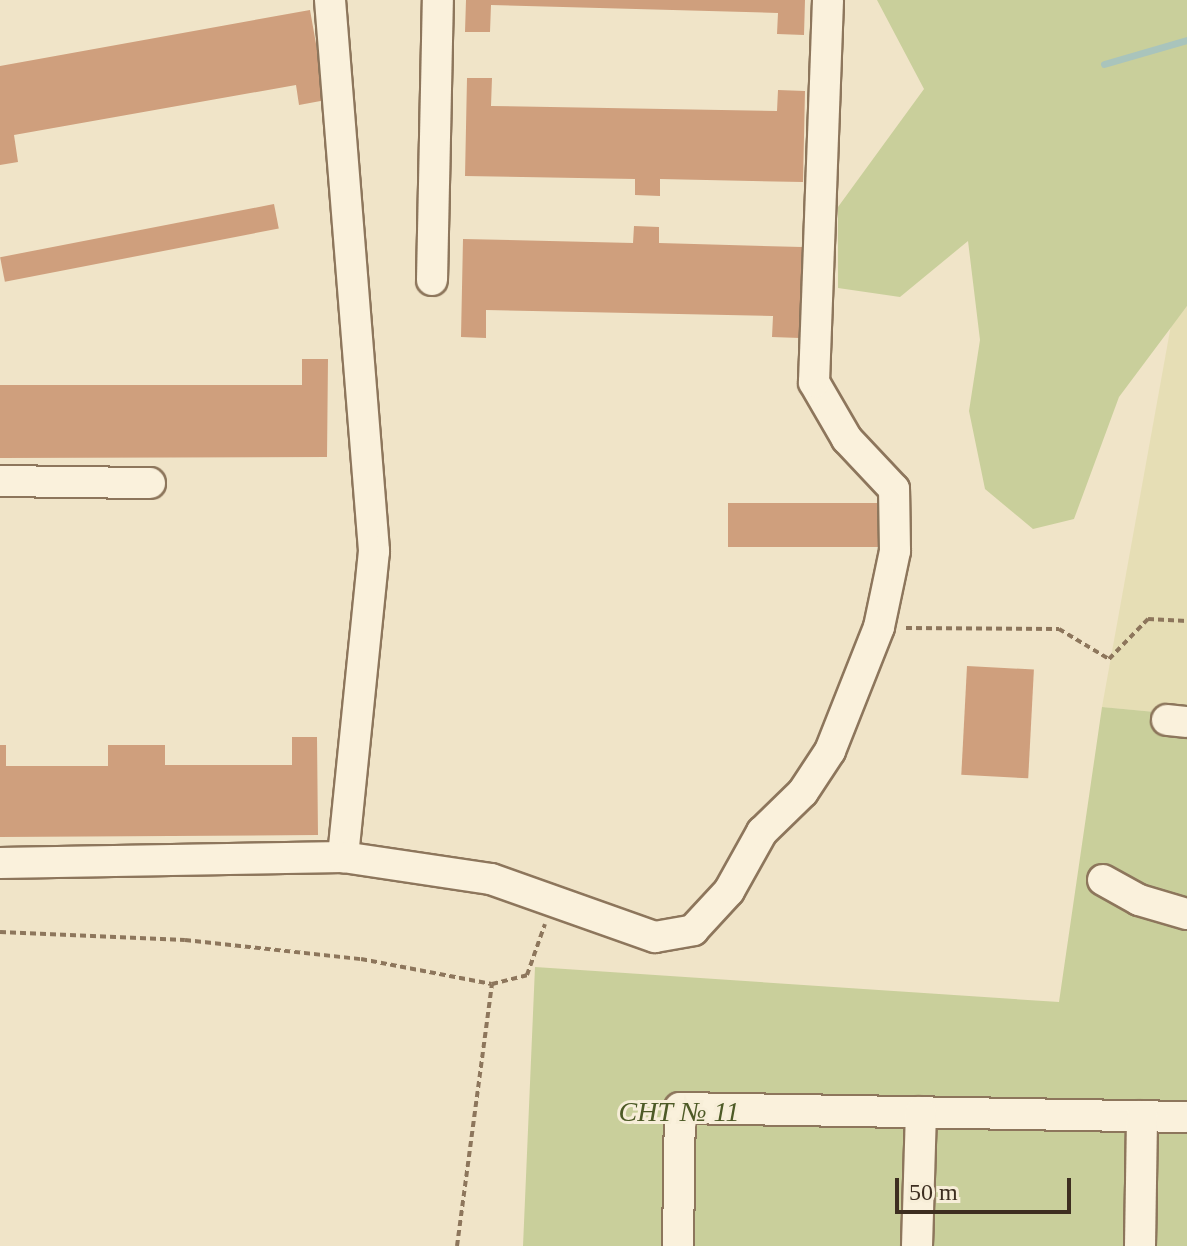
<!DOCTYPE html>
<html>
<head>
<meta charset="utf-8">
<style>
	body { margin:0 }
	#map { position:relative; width:1187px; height:1246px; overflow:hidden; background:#f0e4c8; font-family:Georgia,serif }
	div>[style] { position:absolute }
	.farmland>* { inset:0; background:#e6deb5 }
	.green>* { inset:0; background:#c9cf9b }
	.stream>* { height:7px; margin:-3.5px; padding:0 3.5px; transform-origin:3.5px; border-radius:3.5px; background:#a9c4bc }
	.building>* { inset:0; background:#cf9f7d; transform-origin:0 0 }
	.path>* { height:4px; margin-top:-2px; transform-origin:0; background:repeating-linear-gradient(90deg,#8d765c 0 6px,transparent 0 10px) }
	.roads { filter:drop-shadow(2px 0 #8d765c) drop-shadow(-2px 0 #8d765c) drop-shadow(0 2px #8d765c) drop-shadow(0 -2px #8d765c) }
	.minor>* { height:30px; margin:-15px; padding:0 15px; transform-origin:15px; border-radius:15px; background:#faf1dc }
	span { translate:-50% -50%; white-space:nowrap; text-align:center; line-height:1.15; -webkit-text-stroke:6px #f7eed8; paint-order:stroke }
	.park-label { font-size:28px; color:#4d5a26; font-style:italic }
	.scale { position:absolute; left:895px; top:1178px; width:176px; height:36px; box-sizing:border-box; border:4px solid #3d2e20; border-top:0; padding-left:10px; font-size:24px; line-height:28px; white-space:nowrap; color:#3d2e20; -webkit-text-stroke:6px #f7eed8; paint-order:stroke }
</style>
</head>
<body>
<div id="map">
	<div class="farmland">
		<i style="clip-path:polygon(1187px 306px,1187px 715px,1102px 707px,1171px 325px)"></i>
	</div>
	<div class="green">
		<i style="clip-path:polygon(877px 0,1187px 0,1187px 306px,1119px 397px,1074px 519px,1033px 529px,985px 489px,969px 411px,980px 340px,968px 241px,900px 297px,838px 288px,838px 207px,924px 89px)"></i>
		<i style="clip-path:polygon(1102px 707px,1187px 715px,1187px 1246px,523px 1246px,535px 967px,1059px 1002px)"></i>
	</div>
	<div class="stream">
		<i style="left:1104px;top:64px;width:86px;rotate:-16.1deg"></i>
	</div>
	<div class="building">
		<i style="clip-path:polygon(466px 0,805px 0,804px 35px,777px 34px,778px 13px,491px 5px,490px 32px,465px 32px)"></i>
		<i style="clip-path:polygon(310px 10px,326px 100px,299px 105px,296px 85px,14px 135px,18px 162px,0 165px,0 66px)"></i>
		<i style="clip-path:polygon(467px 78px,492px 78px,491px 106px,777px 111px,778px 90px,805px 91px,803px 182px,660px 179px,660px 196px,635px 195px,635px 179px,465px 176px)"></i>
		<i style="left:274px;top:204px;width:25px;height:279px;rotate:79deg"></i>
		<i style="clip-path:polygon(634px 226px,659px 227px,659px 243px,802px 247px,800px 338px,772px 337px,773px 316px,486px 310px,486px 338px,461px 337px,463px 239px,633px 243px)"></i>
		<i style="clip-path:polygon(302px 359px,328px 359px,327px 457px,0 458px,0 385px,302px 385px)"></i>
		<i style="left:728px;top:503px;width:152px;height:44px"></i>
		<i style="left:967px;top:666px;width:67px;height:109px;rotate:3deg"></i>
		<i style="clip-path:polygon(292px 737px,317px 737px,318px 835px,0 837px,0 745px,6px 745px,6px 766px,108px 766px,108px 745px,165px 745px,165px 765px,292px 765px)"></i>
	</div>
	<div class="path">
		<i style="left:906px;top:628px;width:153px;rotate:0.4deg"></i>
		<i style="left:1059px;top:629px;width:58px;rotate:31deg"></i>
		<i style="left:1109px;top:659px;width:56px;rotate:-45.7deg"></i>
		<i style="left:1148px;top:619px;width:39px;rotate:3deg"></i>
		<i style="left:0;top:932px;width:185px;rotate:2.5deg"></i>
		<i style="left:185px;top:940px;width:177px;rotate:6.2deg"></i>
		<i style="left:361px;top:959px;width:133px;rotate:10.8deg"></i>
		<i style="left:492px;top:984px;width:36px;rotate:-14deg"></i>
		<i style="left:527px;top:975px;width:54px;rotate:-70.6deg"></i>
		<i style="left:457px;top:1246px;width:264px;rotate:-82.4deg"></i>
	</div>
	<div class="roads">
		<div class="minor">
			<i style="left:330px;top:0;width:553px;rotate:85.43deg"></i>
			<i style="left:374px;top:551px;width:308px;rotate:95.8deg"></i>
			<i style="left:432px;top:280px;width:280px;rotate:-88.8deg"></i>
			<i style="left:0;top:481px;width:150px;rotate:0.8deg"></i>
			<i style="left:1167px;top:720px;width:20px;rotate:6deg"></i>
			<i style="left:0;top:863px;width:343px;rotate:-1deg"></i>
			<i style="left:343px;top:857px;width:150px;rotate:8.5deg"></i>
			<i style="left:491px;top:879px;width:174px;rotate:19.5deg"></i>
			<i style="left:655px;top:937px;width:39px;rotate:-10deg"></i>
			<i style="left:693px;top:930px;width:53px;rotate:-47.3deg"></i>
			<i style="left:729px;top:891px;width:68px;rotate:-60.8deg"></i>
			<i style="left:762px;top:832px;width:57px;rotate:-44.3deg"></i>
			<i style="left:803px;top:792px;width:49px;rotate:-56.6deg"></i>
			<i style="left:830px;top:751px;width:133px;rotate:-68.4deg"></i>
			<i style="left:879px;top:627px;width:78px;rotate:-78.1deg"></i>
			<i style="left:895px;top:551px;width:62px;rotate:-90.9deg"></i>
			<i style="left:894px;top:489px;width:69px;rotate:-133.2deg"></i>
			<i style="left:847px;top:439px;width:66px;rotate:-120.1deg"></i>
			<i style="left:814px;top:382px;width:382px;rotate:-87.9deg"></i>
			<i style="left:1103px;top:880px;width:41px;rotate:29.1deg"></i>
			<i style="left:1139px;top:900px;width:50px;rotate:16.3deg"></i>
			<i style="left:678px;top:1246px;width:138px;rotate:-89.2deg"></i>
			<i style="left:680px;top:1108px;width:507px;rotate:1.02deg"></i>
			<i style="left:917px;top:1246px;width:134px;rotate:-88.3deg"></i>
			<i style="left:1140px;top:1246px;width:130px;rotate:-89.1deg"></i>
		</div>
	</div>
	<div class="park-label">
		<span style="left:679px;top:1112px">СНТ № 11</span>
	</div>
	<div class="scale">50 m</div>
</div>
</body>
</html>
